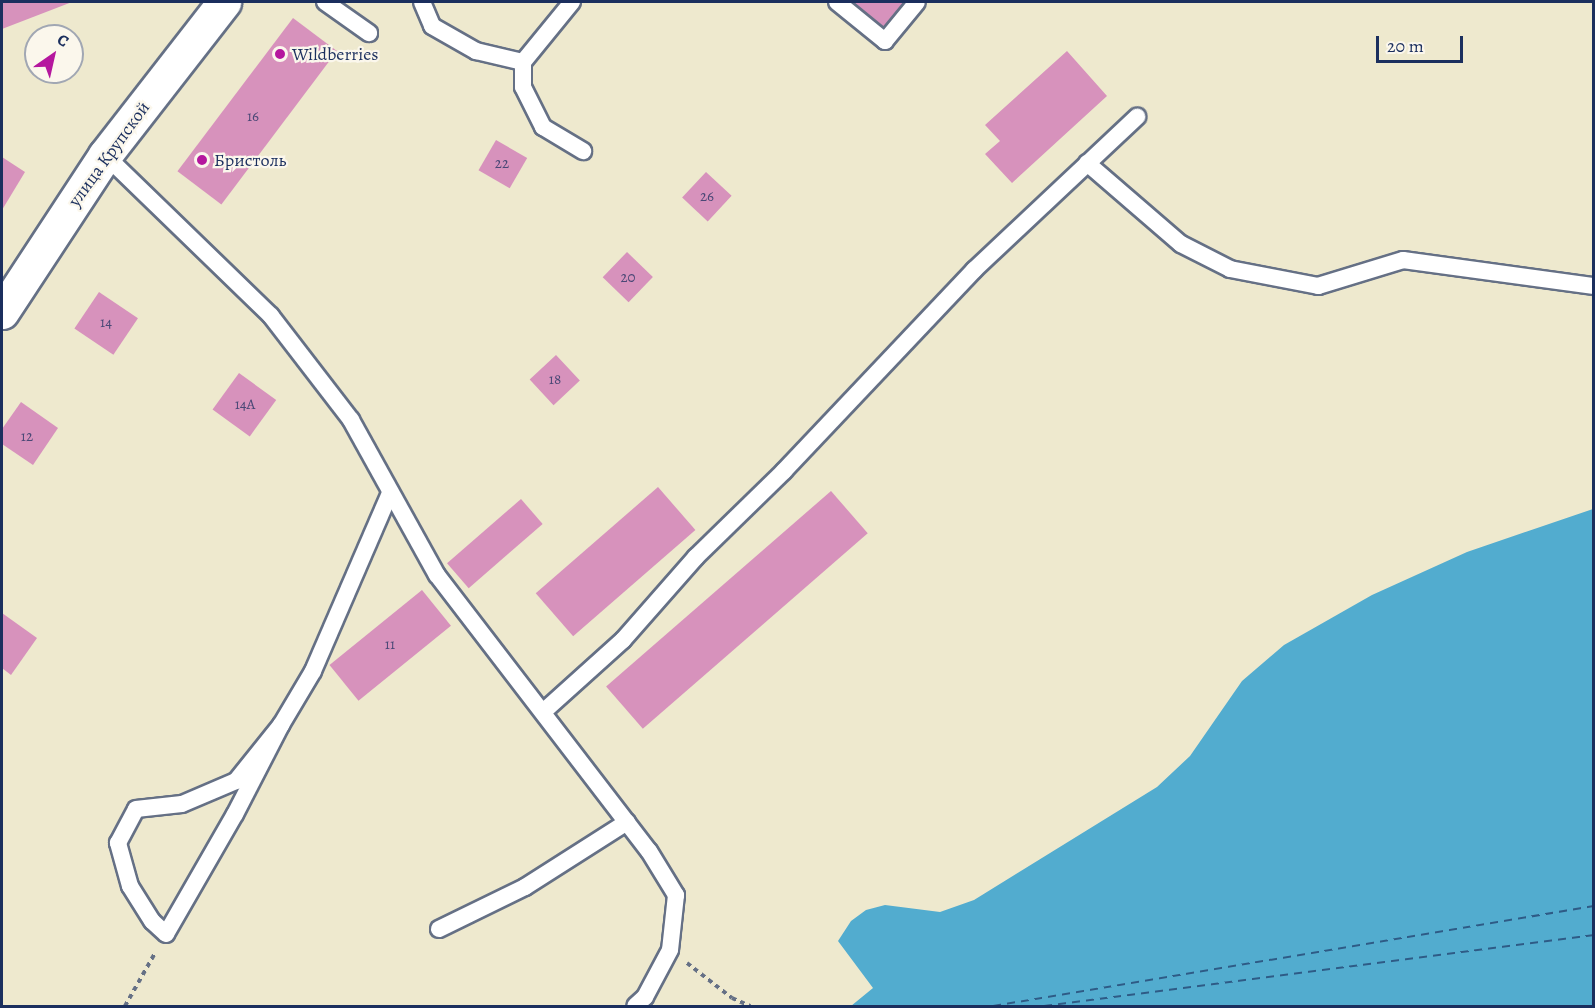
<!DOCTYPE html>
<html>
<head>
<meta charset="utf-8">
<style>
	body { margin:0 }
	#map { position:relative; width:1595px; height:1008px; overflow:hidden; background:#eee9ce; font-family:Alegreya,serif }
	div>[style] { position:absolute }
	.water>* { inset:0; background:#52accf }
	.ferry>* { height:1.5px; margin-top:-0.75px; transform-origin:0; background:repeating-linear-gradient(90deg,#2e5b86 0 8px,transparent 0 14px) }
	.building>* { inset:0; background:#d792bc; transform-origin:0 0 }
	.path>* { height:4px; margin-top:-2px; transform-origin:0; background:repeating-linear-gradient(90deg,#657085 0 4.5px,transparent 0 9px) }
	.roads { filter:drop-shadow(2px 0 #657085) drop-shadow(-2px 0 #657085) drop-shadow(0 2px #657085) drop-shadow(0 -2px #657085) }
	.service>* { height:16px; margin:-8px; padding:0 8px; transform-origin:8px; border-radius:8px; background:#fff }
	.tertiary>* { height:33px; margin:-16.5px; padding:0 16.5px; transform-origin:16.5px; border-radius:16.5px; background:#fff }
	.dots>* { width:16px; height:16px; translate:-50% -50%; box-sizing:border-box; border:3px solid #fbf7ec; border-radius:50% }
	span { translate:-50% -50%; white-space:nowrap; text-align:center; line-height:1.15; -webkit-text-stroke:4.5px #fbf7ec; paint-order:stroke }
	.number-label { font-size:15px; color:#4a4876 }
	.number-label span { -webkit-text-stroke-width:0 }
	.poi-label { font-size:18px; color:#1b2f5e }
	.left { translate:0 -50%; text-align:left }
	.street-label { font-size:18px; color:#1b2f5e }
	.frame { position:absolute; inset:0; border:3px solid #1b2f5e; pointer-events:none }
	.north { position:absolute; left:24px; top:24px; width:60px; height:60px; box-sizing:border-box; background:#fbf7ec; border:2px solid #a1a7b3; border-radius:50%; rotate:34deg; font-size:16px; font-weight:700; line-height:24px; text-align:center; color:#1b2f5e }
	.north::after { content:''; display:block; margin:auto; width:21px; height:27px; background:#b5179e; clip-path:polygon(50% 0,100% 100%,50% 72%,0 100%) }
	.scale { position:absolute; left:1376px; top:36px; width:87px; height:27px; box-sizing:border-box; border:3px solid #1b2f5e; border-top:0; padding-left:8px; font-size:18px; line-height:21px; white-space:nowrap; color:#1b2f5e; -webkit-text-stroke:4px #fbf7ec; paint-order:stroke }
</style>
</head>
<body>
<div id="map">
	<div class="water">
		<i style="clip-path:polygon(1593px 509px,1593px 1006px,851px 1006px,873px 988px,838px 941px,851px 921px,866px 910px,885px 905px,940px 912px,974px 900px,1157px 787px,1190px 756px,1242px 681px,1284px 645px,1372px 595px,1467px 552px)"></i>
	</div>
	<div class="ferry">
		<i style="left:993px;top:1006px;width:609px;rotate:-9.45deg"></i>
		<i style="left:1044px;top:1006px;width:555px;rotate:-7.36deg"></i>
	</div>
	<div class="building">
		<i style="clip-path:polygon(2px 2px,72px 2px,2px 29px)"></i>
		<i style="clip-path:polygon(850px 2px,906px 2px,884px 28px)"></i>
		<i style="left:293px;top:18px;width:55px;height:192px;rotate:37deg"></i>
		<i style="clip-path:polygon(1067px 51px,1107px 96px,1012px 183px,985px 154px,1000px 141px,985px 125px)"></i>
		<i style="left:496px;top:140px;width:36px;height:35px;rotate:30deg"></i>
		<i style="clip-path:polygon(2px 157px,25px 172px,2px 210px)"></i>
		<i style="left:706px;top:172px;width:35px;height:35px;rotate:43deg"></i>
		<i style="left:627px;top:252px;width:36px;height:35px;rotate:44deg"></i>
		<i style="left:99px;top:292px;width:47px;height:44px;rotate:34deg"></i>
		<i style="left:556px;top:355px;width:35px;height:36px;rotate:47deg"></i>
		<i style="left:239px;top:373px;width:46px;height:45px;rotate:36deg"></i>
		<i style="clip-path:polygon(21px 402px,58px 428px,33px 465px,2px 444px,2px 429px)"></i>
		<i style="left:658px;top:487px;width:57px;height:162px;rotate:49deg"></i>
		<i style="left:831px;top:491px;width:56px;height:298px;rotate:49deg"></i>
		<i style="left:521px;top:499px;width:33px;height:98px;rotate:49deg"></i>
		<i style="left:422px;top:590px;width:46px;height:119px;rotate:51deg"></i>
		<i style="clip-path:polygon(2px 613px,37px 638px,11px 675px,2px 668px)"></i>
	</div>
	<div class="path">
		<i style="left:687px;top:963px;width:57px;rotate:37.9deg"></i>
		<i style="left:732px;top:998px;width:20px;rotate:24deg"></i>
		<i style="left:125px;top:1006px;width:61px;rotate:-60.5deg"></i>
	</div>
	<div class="roads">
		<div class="service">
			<i style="left:325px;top:2px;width:54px;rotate:35.2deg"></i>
			<i style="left:422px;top:2px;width:26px;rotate:67deg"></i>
			<i style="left:432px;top:26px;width:51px;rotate:29.6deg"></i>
			<i style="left:476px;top:51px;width:48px;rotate:13.2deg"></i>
			<i style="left:572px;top:2px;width:77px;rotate:129.2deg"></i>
			<i style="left:523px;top:62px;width:25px;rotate:90deg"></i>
			<i style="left:523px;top:87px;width:45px;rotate:63.4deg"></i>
			<i style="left:543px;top:127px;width:47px;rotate:31deg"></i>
			<i style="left:837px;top:2px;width:62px;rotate:39.1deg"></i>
			<i style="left:885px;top:41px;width:50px;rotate:-50.6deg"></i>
			<i style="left:105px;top:155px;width:231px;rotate:44.1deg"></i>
			<i style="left:271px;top:316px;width:131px;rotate:52.4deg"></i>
			<i style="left:351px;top:420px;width:177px;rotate:61deg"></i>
			<i style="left:437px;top:575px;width:348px;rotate:52.5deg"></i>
			<i style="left:649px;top:851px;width:52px;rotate:58.5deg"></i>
			<i style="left:676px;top:895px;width:55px;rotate:96.2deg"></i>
			<i style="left:670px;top:950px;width:53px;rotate:118deg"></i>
			<i style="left:645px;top:997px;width:13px;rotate:138deg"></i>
			<i style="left:1087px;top:163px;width:124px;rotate:40.8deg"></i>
			<i style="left:1181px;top:244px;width:55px;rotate:27deg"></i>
			<i style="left:1230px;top:269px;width:90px;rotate:10.9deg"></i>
			<i style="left:1318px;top:286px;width:89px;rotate:-17deg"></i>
			<i style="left:1403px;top:260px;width:193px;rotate:7.8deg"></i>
			<i style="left:543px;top:712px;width:108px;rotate:-42deg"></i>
			<i style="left:623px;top:640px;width:111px;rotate:-48.7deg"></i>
			<i style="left:696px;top:557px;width:123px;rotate:-44.3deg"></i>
			<i style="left:784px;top:471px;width:277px;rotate:-46.6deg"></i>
			<i style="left:974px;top:270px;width:224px;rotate:-43.2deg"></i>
			<i style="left:281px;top:725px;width:100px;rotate:117.3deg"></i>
			<i style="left:235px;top:814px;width:138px;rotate:119.9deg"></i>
			<i style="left:166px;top:934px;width:19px;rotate:-137deg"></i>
			<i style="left:152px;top:921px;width:41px;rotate:-122.2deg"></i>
			<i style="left:130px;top:886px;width:45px;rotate:-105.6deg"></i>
			<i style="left:118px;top:843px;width:38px;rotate:-62deg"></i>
			<i style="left:136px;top:809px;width:46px;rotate:-6.2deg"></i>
			<i style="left:182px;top:804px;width:59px;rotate:-23.1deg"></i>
			<i style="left:236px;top:781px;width:72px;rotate:-51.2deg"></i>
			<i style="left:281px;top:725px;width:63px;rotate:-59.3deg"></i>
			<i style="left:313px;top:671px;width:194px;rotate:-66.6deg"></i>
			<i style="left:439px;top:929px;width:96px;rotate:-26deg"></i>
			<i style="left:525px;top:887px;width:121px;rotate:-32.5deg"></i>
		</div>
		<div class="tertiary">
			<i style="left:2px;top:312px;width:188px;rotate:-56.7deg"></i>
			<i style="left:105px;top:155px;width:194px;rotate:-52.1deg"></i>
		</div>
	</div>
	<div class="dots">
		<i style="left:280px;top:54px;background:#b5179e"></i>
		<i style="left:202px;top:160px;background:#b5179e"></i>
	</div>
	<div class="number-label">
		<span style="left:253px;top:117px">16</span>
		<span style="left:502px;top:164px">22</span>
		<span style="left:707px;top:197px">26</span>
		<span style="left:628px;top:278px">20</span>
		<span style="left:106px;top:323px">14</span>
		<span style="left:555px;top:380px">18</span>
		<span style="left:245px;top:405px">14А</span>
		<span style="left:27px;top:437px">12</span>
		<span style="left:390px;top:645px">11</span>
	</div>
	<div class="poi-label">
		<span class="left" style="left:292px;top:54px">Wildberries</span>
		<span class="left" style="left:214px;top:160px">Бристоль</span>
	</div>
	<div class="street-label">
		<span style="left:109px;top:154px;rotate:-54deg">улица Крупской</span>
	</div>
	<div class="frame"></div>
	<div class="north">С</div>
	<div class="scale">20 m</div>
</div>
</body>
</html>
